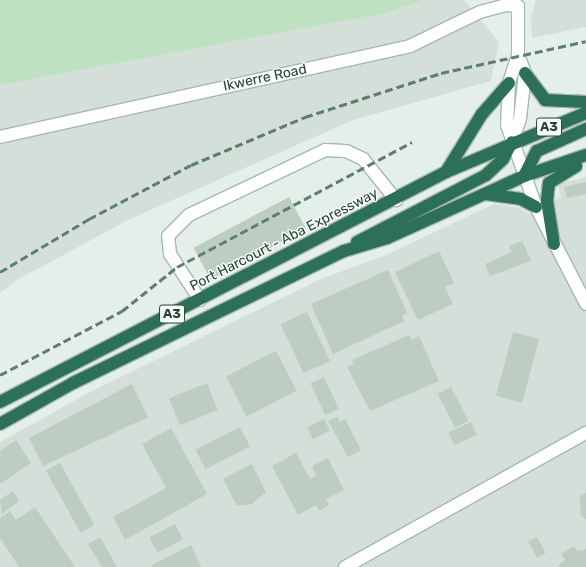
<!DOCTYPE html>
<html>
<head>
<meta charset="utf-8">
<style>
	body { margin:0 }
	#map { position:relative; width:586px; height:567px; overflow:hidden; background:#e5efe9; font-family:Rubik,sans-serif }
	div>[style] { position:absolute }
	.built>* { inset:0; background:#d3dfd8 }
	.green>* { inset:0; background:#bde1c1 }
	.building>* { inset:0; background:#bdcdc4; transform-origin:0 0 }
	.roads { filter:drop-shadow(1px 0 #a7b8af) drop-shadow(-1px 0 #a7b8af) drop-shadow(0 1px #a7b8af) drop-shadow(0 -1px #a7b8af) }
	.minor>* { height:12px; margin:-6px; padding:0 6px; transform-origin:6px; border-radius:6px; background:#fff }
	.highway>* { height:12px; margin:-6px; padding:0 6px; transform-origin:6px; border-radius:6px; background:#2c7157 }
	.rail>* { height:3px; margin-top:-1.5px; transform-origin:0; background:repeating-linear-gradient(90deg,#5e7e70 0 8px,transparent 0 12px) }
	span { translate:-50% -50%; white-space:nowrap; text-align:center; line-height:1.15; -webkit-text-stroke:3px #f7fbf8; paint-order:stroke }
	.shield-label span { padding:1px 3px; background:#f7fbf8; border:1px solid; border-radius:3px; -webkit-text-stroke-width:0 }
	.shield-label { font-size:13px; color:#234335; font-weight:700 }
	.street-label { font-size:14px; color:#234335 }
</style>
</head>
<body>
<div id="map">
	<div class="built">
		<i style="clip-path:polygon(423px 0,464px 0,499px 42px,491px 81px,353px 120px,130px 219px,17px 280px,0 293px,0 85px,386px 13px)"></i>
		<i style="clip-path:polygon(536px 0,586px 0,586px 27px,532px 38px,531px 18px)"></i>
		<i style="clip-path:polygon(586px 177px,586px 567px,0 567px,0 442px,88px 393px,323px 278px,384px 256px,494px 204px,519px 208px,529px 214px,561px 197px,558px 184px)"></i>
	</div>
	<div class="green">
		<i style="clip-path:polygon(0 0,423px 0,386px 13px,0 85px)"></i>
	</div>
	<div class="building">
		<i style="clip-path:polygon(586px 182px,586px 194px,567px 198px,564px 187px)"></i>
		<i style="left:289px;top:197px;width:36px;height:108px;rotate:62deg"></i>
		<i style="clip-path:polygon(522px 241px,531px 261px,490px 276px,485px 264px,512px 252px,509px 246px)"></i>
		<i style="clip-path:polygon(439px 251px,454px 283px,445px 287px,453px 304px,418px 320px,395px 272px)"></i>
		<i style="clip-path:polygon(388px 270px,407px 313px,402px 316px,404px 321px,333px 354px,311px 304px)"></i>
		<i style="left:307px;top:312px;width:54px;height:29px;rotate:65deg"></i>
		<i style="left:513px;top:332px;width:27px;height:66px;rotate:15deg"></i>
		<i style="clip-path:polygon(409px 335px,412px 340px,419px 336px,439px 381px,370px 411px,347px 367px,354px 364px,352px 360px)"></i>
		<i style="left:276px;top:351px;width:45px;height:56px;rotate:63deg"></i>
		<i style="left:324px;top:377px;width:35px;height:15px;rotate:65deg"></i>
		<i style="left:207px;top:383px;width:29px;height:41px;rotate:68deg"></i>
		<i style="clip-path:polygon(132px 384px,148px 417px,43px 466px,29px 438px)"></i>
		<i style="left:451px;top:387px;width:38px;height:15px;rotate:63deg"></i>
		<i style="clip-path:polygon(337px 417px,340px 422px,345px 419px,361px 450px,348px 457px,328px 421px)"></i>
		<i style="left:324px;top:419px;width:13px;height:19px;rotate:63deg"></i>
		<i style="left:471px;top:422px;width:14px;height:25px;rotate:65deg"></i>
		<i style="left:240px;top:427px;width:22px;height:50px;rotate:63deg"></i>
		<i style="clip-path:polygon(171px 428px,207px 494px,125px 540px,113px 517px,166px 488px,142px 444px)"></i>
		<i style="clip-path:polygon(16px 440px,31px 463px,0 484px,0 451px)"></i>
		<i style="clip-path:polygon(296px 453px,310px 479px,316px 476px,312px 466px,328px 458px,344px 490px,326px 499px,329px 505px,319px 511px,316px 505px,298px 515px,272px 466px)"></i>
		<i style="left:60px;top:463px;width:71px;height:16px;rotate:61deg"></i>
		<i style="clip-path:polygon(252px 464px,266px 492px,252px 504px,237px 506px,223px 479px)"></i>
		<i style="clip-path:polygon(13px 491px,19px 501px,2px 514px,0 500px)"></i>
		<i style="clip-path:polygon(586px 493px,586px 519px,581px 516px,580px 496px)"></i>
		<i style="clip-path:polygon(35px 507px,75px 567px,19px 567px,0 538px,0 518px,10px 511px,16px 520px)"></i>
		<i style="left:175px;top:524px;width:17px;height:29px;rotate:62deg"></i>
		<i style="clip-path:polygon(100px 537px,117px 567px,102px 567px,88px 544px)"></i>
		<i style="left:537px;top:537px;width:18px;height:10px;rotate:61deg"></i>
		<i style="clip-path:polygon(191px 545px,201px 567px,152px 567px,152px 565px)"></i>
		<i style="clip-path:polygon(574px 546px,577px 551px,586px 549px,586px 567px,557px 567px,565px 560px,561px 554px)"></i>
	</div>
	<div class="roads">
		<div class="minor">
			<i style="left:518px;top:55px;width:29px;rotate:108deg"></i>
			<i style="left:509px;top:83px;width:42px;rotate:92.7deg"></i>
			<i style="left:507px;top:125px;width:87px;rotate:70.5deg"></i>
			<i style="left:536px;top:207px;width:109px;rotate:62.7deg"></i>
			<i style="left:0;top:137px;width:420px;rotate:-12.5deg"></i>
			<i style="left:410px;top:46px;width:78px;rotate:-25.9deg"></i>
			<i style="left:480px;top:12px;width:27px;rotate:-15deg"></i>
			<i style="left:506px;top:5px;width:12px;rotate:5deg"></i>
			<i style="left:512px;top:142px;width:24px;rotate:-71deg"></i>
			<i style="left:520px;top:119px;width:46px;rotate:-83.8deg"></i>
			<i style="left:525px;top:73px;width:19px;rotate:-111deg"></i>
			<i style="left:518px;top:55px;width:49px;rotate:-90deg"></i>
			<i style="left:200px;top:300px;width:55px;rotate:-123.1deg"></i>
			<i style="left:170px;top:254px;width:18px;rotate:-96deg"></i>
			<i style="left:168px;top:236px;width:30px;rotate:-45deg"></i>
			<i style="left:189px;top:215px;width:151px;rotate:-25.5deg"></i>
			<i style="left:325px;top:150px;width:21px;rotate:3deg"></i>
			<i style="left:346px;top:151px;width:19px;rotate:25deg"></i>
			<i style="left:363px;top:159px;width:53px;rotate:51.2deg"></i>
			<i style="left:345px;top:567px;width:276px;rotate:-29.1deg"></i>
		</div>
		<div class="highway">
			<i style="left:525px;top:73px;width:34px;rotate:53deg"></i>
			<i style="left:545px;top:100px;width:41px;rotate:2.8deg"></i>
			<i style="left:446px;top:172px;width:68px;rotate:-58.2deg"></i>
			<i style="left:482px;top:114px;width:41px;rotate:-48.9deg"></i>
			<i style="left:524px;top:176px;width:28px;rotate:-63deg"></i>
			<i style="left:537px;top:151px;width:54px;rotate:-24.2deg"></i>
			<i style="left:486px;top:194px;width:35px;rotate:8deg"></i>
			<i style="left:521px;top:199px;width:17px;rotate:28deg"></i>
			<i style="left:357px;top:242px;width:145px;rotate:-27.4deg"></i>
			<i style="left:486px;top:175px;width:23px;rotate:-43deg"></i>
			<i style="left:503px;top:159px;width:19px;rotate:-62deg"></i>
			<i style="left:554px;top:244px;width:44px;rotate:-99.2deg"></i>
			<i style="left:547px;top:201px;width:18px;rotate:-84deg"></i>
			<i style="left:549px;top:183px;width:32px;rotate:-32deg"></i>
			<i style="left:0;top:402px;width:502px;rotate:-27.28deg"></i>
			<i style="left:446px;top:172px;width:152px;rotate:-22.9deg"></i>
			<i style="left:0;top:424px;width:84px;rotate:-29.3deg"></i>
			<i style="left:73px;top:383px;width:301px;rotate:-26deg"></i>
			<i style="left:344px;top:251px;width:45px;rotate:-16.8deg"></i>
			<i style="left:387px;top:238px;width:150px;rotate:-24.3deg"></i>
			<i style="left:524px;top:176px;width:65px;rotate:-18.7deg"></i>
		</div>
	</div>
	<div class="rail">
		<i style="left:0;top:272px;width:104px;rotate:-30.8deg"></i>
		<i style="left:89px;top:219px;width:115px;rotate:-27.9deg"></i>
		<i style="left:191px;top:165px;width:124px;rotate:-22.8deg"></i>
		<i style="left:305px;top:117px;width:143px;rotate:-17.9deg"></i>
		<i style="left:441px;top:73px;width:148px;rotate:-12.4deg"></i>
		<i style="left:0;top:375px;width:138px;rotate:-27.7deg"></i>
		<i style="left:122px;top:311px;width:70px;rotate:-38.7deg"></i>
		<i style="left:177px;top:267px;width:266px;rotate:-28deg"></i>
	</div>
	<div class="shield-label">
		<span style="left:549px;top:127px">A3</span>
		<span style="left:172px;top:314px">A3</span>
	</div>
	<div class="street-label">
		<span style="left:265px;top:78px;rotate:-12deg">Ikwerre Road</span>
		<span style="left:284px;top:240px;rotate:-27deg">Port Harcourt - Aba Expressway</span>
	</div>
</div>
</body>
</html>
